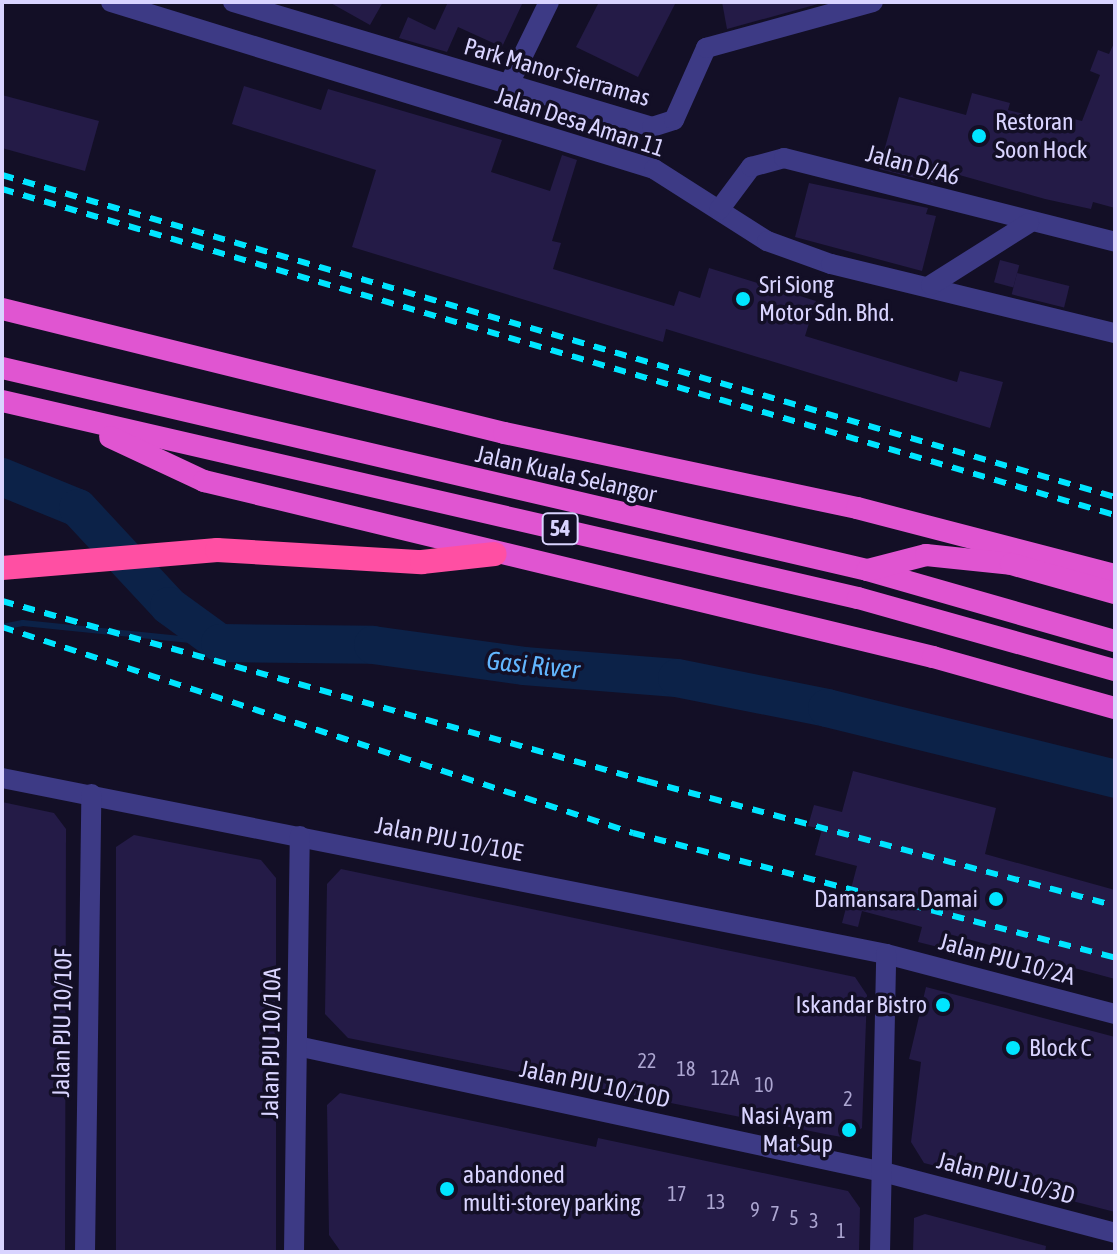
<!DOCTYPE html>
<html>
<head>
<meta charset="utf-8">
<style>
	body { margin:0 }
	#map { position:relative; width:1117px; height:1254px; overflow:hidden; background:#130f26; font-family:"Asap Condensed",sans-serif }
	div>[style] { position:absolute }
	.stream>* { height:6px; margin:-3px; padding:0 3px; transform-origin:3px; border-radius:3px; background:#0c2248 }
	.river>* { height:38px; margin:-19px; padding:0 19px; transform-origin:19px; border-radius:19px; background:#0c2248 }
	.building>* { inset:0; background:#241b47; transform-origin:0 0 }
	.minor>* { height:20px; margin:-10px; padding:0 10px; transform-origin:10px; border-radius:10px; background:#3d3a85 }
	.trunk>* { height:22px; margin:-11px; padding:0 11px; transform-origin:11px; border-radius:11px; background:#e055d1 }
	.motorway>* { height:24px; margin:-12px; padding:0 12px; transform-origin:12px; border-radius:12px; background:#ff4fa3 }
	.rail>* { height:6px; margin-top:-3px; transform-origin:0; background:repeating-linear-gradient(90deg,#00e5ff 0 12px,transparent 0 22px) }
	.dots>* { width:22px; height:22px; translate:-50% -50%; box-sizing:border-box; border:4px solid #130f26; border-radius:50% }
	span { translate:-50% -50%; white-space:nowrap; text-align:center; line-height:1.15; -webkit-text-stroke:7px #130f26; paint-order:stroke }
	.number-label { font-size:20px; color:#aca6d1 }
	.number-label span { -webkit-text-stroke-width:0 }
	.shield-label span { padding:2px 6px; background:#130f26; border:2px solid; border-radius:6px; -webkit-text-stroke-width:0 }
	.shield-label { font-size:22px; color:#d9d4ff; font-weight:700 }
	.street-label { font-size:24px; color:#d9d4ff }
	.poi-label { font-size:24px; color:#d9d4ff }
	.left { translate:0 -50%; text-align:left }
	.right { translate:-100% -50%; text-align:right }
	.water-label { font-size:26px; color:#62b6ff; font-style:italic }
	.frame { position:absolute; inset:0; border:4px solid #d9d4ff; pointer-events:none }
</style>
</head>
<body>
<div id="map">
	<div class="stream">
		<i style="left:2px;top:627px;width:21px;rotate:-11deg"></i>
		<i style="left:23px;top:623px;width:198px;rotate:5.8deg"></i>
	</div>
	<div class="river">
		<i style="left:2px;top:477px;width:82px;rotate:22.2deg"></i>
		<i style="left:78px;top:508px;width:134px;rotate:47.1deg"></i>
		<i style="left:169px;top:606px;width:63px;rotate:36deg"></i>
		<i style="left:220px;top:643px;width:153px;rotate:0.7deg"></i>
		<i style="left:373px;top:645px;width:152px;rotate:7.9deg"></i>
		<i style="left:524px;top:666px;width:153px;rotate:4.5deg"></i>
		<i style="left:677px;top:678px;width:153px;rotate:11.3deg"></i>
		<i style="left:827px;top:708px;width:297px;rotate:13.8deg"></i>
	</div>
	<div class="building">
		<i style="clip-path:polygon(329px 2px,383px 2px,370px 25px)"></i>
		<i style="clip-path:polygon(448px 2px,523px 2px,502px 47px,458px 27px,447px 52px,399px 38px,408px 17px,435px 30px)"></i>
		<i style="clip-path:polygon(599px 2px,676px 2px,638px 77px,576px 47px)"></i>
		<i style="clip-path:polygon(722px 2px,818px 2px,818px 4px,727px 29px)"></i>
		<i style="clip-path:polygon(1115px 41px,1115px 208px,1093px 202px,1091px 209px,1045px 199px,938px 169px,935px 183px,879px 169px,899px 97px,966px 115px,972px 93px,1010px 103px,1008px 110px,1065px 124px,1066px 117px,1082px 121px,1100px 75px,1090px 71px,1098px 50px,1109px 54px)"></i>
		<i style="clip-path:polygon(244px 86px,321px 110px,328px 89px,502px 140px,491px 172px,550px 191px,562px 155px,577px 160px,552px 241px,561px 243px,553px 269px,674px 306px,679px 291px,700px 298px,709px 268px,816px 301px,805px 336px,957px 382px,960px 371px,1003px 382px,990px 428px,666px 329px,663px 342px,352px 247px,376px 170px,232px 124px)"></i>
		<i style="clip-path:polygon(2px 95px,99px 121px,85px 171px,2px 148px)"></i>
		<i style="clip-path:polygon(809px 183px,928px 208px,926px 214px,936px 216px,922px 271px,795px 237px)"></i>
		<i style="left:1000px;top:260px;width:20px;height:23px;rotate:15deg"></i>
		<i style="left:1017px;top:273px;width:54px;height:22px;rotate:14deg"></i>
		<i style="clip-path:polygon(853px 771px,996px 808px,985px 854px,1115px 890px,1115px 979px,949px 934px,946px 949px,918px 942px,922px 927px,862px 911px,858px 927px,842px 923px,857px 866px,815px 855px,822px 829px,808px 826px,814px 805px,842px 812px)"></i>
		<i style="clip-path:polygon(2px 802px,54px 813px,66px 829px,65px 1252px,2px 1252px)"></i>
		<i style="clip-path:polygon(134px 835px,261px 860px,276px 878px,276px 1252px,116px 1252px,116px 847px)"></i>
		<i style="clip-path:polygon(341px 869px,855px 977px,867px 995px,862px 1128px,847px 1138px,825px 1134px,348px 1038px,325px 1014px,327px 884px)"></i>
		<i style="clip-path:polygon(926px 987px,1115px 1037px,1115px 1212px,924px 1163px,911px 1142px,921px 1062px,909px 1059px)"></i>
		<i style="clip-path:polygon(340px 1093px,596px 1147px,598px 1138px,848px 1191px,860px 1208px,859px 1252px,341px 1252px,329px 1235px,327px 1105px)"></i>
		<i style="clip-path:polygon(925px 1214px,1046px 1246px,1045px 1252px,913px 1252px,914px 1218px)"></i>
	</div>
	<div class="minor">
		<i style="left:111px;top:2px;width:568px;rotate:17.1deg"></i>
		<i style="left:654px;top:169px;width:134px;rotate:32.5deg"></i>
		<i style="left:767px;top:241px;width:68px;rotate:19.8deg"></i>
		<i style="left:831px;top:264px;width:292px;rotate:13.7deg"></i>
		<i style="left:233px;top:2px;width:437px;rotate:16.6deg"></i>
		<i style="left:652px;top:127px;width:23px;rotate:-18deg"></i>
		<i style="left:674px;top:120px;width:79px;rotate:-66deg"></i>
		<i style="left:706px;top:48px;width:173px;rotate:-15.4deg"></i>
		<i style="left:508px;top:86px;width:93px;rotate:-64deg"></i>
		<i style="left:719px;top:210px;width:54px;rotate:-53.3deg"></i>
		<i style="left:751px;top:167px;width:34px;rotate:-15deg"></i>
		<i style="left:784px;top:158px;width:341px;rotate:14.2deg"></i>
		<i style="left:931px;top:285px;width:116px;rotate:-32.3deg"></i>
		<i style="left:2px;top:778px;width:901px;rotate:11.26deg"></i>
		<i style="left:886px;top:954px;width:237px;rotate:14.7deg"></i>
		<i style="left:297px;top:1046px;width:599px;rotate:12.13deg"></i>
		<i style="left:883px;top:1172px;width:240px;rotate:14.7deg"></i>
		<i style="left:85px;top:1252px;width:458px;rotate:-89.2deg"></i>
		<i style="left:294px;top:1252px;width:416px;rotate:-89.2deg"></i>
		<i style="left:880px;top:1252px;width:298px;rotate:-88.8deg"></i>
	</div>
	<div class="trunk">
		<i style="left:2px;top:309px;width:517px;rotate:13.87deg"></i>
		<i style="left:504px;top:433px;width:361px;rotate:12deg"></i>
		<i style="left:857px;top:508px;width:267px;rotate:14.6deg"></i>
		<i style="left:2px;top:368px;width:888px;rotate:13.14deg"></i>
		<i style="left:867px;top:570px;width:258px;rotate:16deg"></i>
		<i style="left:2px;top:401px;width:878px;rotate:12.96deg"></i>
		<i style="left:858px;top:598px;width:267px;rotate:15.7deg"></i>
		<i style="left:110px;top:437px;width:104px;rotate:25.1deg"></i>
		<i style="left:204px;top:481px;width:750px;rotate:13.57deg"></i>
		<i style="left:933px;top:657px;width:189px;rotate:15.7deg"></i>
		<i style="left:868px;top:570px;width:60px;rotate:-14.5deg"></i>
		<i style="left:926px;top:555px;width:85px;rotate:6deg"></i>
		<i style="left:1011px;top:564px;width:108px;rotate:15.6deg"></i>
	</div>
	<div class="motorway">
		<i style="left:2px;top:568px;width:216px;rotate:-4.8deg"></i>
		<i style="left:217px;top:550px;width:205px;rotate:3.4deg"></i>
		<i style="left:422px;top:562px;width:73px;rotate:-6.3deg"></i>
	</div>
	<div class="rail">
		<i style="left:2px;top:175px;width:1159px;rotate:16.14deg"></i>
		<i style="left:2px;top:189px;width:1160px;rotate:16.33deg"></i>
		<i style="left:2px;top:601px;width:669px;rotate:15.62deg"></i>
		<i style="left:646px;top:781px;width:485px;rotate:14.9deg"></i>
		<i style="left:2px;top:627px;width:664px;rotate:18.08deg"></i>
		<i style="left:633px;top:833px;width:498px;rotate:14.5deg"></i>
	</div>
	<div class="dots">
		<i style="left:979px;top:136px;background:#00e5ff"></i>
		<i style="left:743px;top:299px;background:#00e5ff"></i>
		<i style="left:996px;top:899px;background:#00e5ff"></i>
		<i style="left:943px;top:1005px;background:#00e5ff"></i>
		<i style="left:1013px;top:1048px;background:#00e5ff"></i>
		<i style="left:849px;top:1130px;background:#00e5ff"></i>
		<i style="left:447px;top:1189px;background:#00e5ff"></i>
	</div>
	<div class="number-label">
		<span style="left:647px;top:1060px">22</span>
		<span style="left:686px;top:1068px">18</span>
		<span style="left:725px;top:1077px">12A</span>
		<span style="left:764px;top:1084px">10</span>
		<span style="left:848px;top:1098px">2</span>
		<span style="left:677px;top:1193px">17</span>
		<span style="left:716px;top:1201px">13</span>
		<span style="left:755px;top:1209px">9</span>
		<span style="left:775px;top:1213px">7</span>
		<span style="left:794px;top:1217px">5</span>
		<span style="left:814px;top:1220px">3</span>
		<span style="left:841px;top:1230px">1</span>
	</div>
	<div class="shield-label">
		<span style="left:560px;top:529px">54</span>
	</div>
	<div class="street-label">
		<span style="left:557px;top:72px;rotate:16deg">Park Manor Sierramas</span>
		<span style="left:580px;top:122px;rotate:18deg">Jalan Desa Aman 11</span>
		<span style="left:913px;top:165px;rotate:15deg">Jalan D/A6</span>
		<span style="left:566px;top:474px;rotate:13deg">Jalan Kuala Selangor</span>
		<span style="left:449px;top:839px;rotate:11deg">Jalan PJU 10/10E</span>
		<span style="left:1007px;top:959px;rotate:15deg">Jalan PJU 10/2A</span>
		<span style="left:62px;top:1023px;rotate:-89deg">Jalan PJU 10/10F</span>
		<span style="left:271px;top:1043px;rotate:-89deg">Jalan PJU 10/10A</span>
		<span style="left:595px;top:1084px;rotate:12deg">Jalan PJU 10/10D</span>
		<span style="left:1006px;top:1178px;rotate:15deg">Jalan PJU 10/3D</span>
	</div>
	<div class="poi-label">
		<span class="left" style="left:995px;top:136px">Restoran<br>Soon Hock</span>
		<span class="left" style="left:759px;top:299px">Sri Siong<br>Motor Sdn. Bhd.</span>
		<span class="right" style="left:978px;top:899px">Damansara Damai</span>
		<span class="right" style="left:927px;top:1005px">Iskandar Bistro</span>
		<span class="left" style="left:1029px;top:1048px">Block C</span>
		<span class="right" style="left:833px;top:1130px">Nasi Ayam<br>Mat Sup</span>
		<span class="left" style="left:463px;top:1189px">abandoned<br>multi-storey parking</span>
	</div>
	<div class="water-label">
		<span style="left:533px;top:666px;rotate:6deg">Gasi River</span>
	</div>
	<div class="frame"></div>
</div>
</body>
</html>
